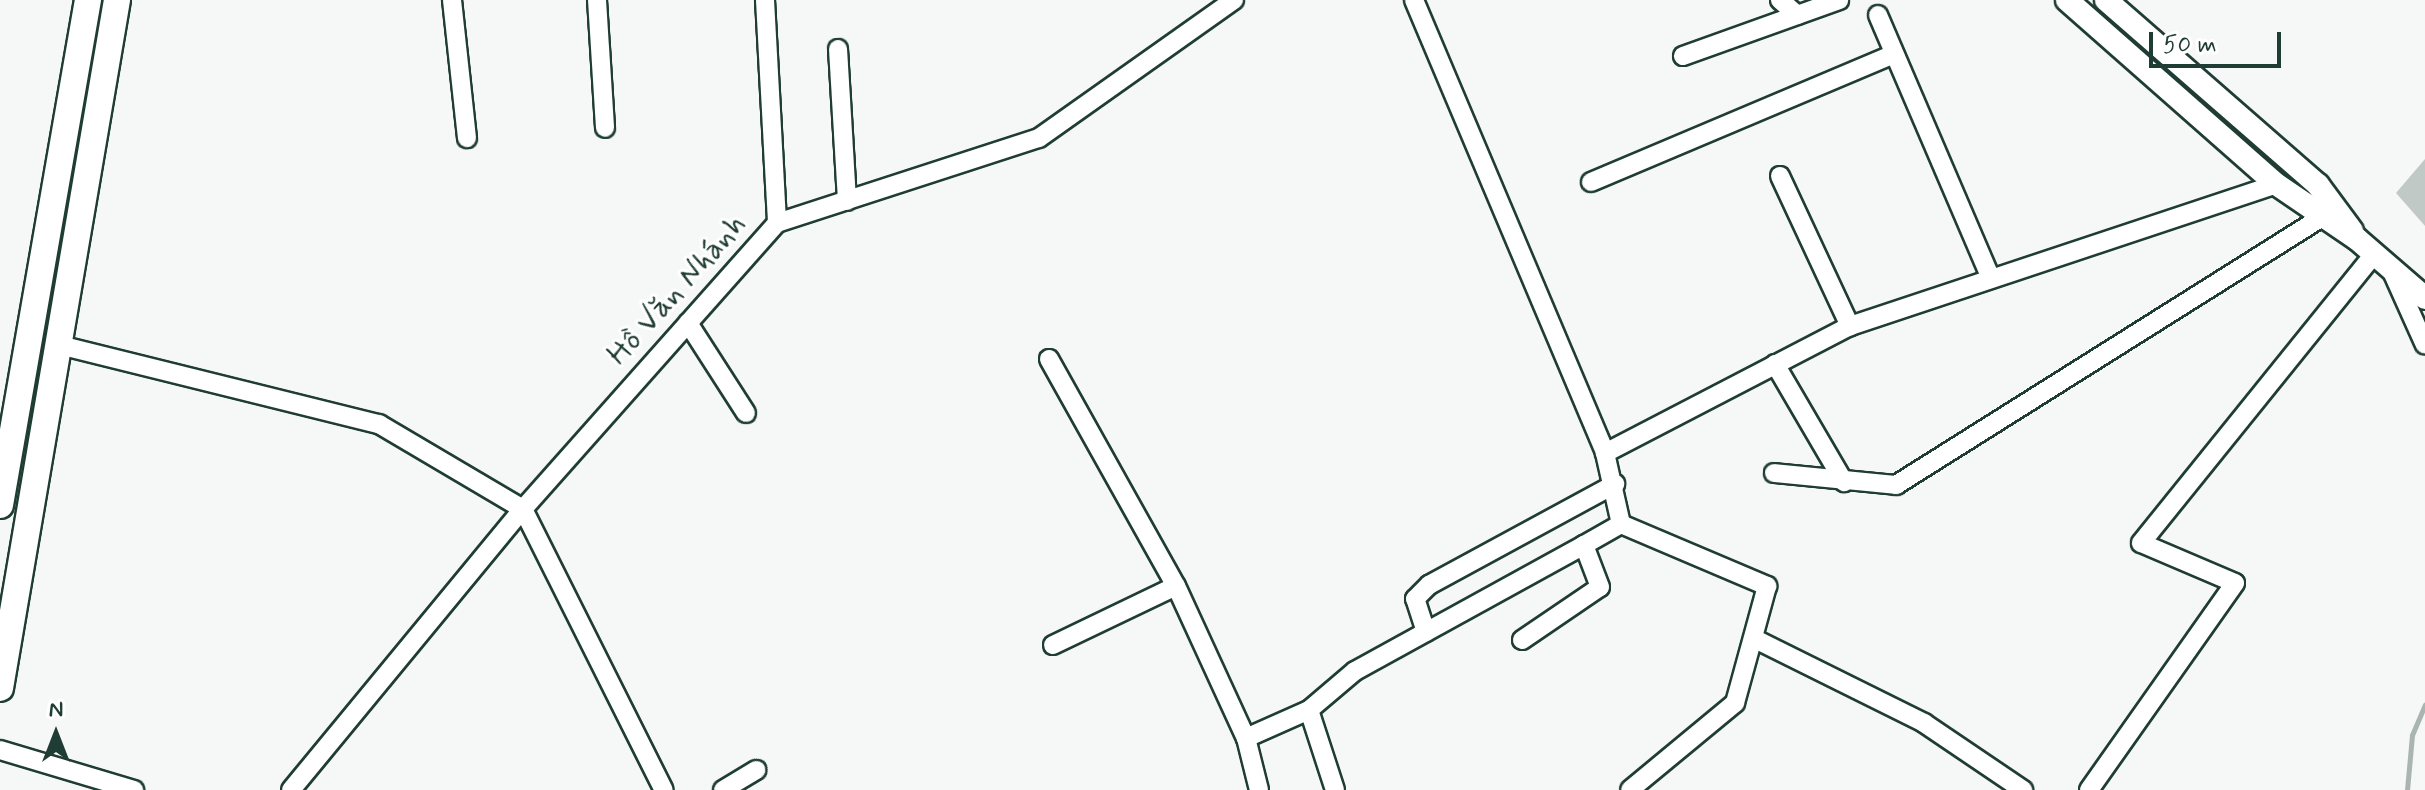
<!DOCTYPE html>
<html>
<head>
<meta charset="utf-8">
<style>
	body { margin:0 }
	#map { position:relative; width:2425px; height:790px; overflow:hidden; background:#f6f7f7; font-family:Mynerve,sans-serif }
	div>[style] { position:absolute }
	.stream>* { height:5px; margin:-2.5px; padding:0 2.5px; transform-origin:2.5px; border-radius:2.5px; background:#aab5b1 }
	.building>* { inset:0; background:#c0c9c6 }
	.roads { filter:drop-shadow(2px 0 #1f3d34) drop-shadow(-2px 0 #1f3d34) drop-shadow(0 2px #1f3d34) drop-shadow(0 -2px #1f3d34) }
	.minor>* { height:18px; margin:-9px; padding:0 9px; transform-origin:9px; border-radius:9px; background:#fff }
	.major>* { height:22px; margin:-11px; padding:0 11px; transform-origin:11px; border-radius:11px; background:#fff }
	.highway>* { height:26px; margin:-13px; padding:0 13px; transform-origin:13px; border-radius:13px; background:#fff }
	span { translate:-50% -50%; white-space:nowrap; text-align:center; line-height:1.15; -webkit-text-stroke:6px #fff; paint-order:stroke }
	.street-label { font-size:32px; color:#1f3d34 }
	.north { position:absolute; left:16px; top:694px; width:80px; height:80px; -webkit-text-stroke:6px #fff; paint-order:stroke; rotate:0deg; font-size:22px; font-weight:700; line-height:32px; text-align:center; color:#1f3d34 }
	.north::after { content:''; display:block; margin:auto; width:28px; height:36px; background:#1f3d34; clip-path:polygon(50% 0,100% 100%,50% 72%,0 100%) }
	.scale { position:absolute; left:2149px; top:32px; width:132px; height:36px; box-sizing:border-box; border:4px solid #1f3d34; border-top:0; padding-left:10px; font-size:24px; line-height:28px; white-space:nowrap; color:#1f3d34; -webkit-text-stroke:6px #fff; paint-order:stroke }
</style>
</head>
<body>
<div id="map">
	<div class="stream">
		<i style="left:2407px;top:790px;width:55px;rotate:-84.8deg"></i>
		<i style="left:2412px;top:735px;width:33px;rotate:-67deg"></i>
	</div>
	<div class="building">
		<i style="clip-path:polygon(2425px 159px,2425px 226px,2396px 193px)"></i>
	</div>
	<div class="roads">
		<div class="minor">
			<i style="left:452px;top:0;width:139px;rotate:83.8deg"></i>
			<i style="left:597px;top:0;width:128px;rotate:86.4deg"></i>
			<i style="left:765px;top:0;width:223px;rotate:86.9deg"></i>
			<i style="left:1414px;top:0;width:492px;rotate:67.1deg"></i>
			<i style="left:1780px;top:0;width:23px;rotate:41deg"></i>
			<i style="left:1878px;top:15px;width:287px;rotate:66.8deg"></i>
			<i style="left:838px;top:49px;width:152px;rotate:86.6deg"></i>
			<i style="left:1683px;top:56px;width:166px;rotate:-19.7deg"></i>
			<i style="left:1780px;top:176px;width:166px;rotate:65deg"></i>
			<i style="left:1591px;top:182px;width:329px;rotate:-22.9deg"></i>
			<i style="left:2390px;top:267px;width:85px;rotate:65.8deg"></i>
			<i style="left:688px;top:323px;width:107px;rotate:57.2deg"></i>
			<i style="left:59px;top:345px;width:330px;rotate:13.9deg"></i>
			<i style="left:379px;top:424px;width:167px;rotate:30.6deg"></i>
			<i style="left:523px;top:509px;width:314px;rotate:63.4deg"></i>
			<i style="left:1049px;top:359px;width:260px;rotate:60.8deg"></i>
			<i style="left:1775px;top:364px;width:137px;rotate:59.7deg"></i>
			<i style="left:1774px;top:473px;width:123px;rotate:5.6deg"></i>
			<i style="left:1896px;top:485px;width:503px;rotate:-32.17deg"></i>
			<i style="left:1621px;top:524px;width:159px;rotate:23deg"></i>
			<i style="left:1767px;top:586px;width:121px;rotate:105.3deg"></i>
			<i style="left:1735px;top:703px;width:136px;rotate:140.4deg"></i>
			<i style="left:1426px;top:632px;width:35px;rotate:-108deg"></i>
			<i style="left:1415px;top:599px;width:20px;rotate:-45deg"></i>
			<i style="left:1429px;top:585px;width:212px;rotate:-28.5deg"></i>
			<i style="left:1755px;top:639px;width:189px;rotate:26.4deg"></i>
			<i style="left:1924px;top:723px;width:120px;rotate:34.1deg"></i>
			<i style="left:1522px;top:640px;width:94px;rotate:-34.2deg"></i>
			<i style="left:1600px;top:587px;width:45px;rotate:-110.9deg"></i>
			<i style="left:1584px;top:545px;width:43px;rotate:-29.6deg"></i>
			<i style="left:1621px;top:524px;width:73px;rotate:-102.7deg"></i>
			<i style="left:1605px;top:453px;width:276px;rotate:-27.4deg"></i>
			<i style="left:1850px;top:326px;width:449px;rotate:-18.4deg"></i>
			<i style="left:1053px;top:645px;width:136px;rotate:-25.6deg"></i>
			<i style="left:1176px;top:586px;width:167px;rotate:65.3deg"></i>
			<i style="left:1309px;top:710px;width:84px;rotate:72deg"></i>
			<i style="left:0;top:750px;width:140px;rotate:16.6deg"></i>
			<i style="left:291px;top:790px;width:364px;rotate:-50.5deg"></i>
			<i style="left:523px;top:509px;width:383px;rotate:-48.4deg"></i>
			<i style="left:777px;top:223px;width:275px;rotate:-18deg"></i>
			<i style="left:1039px;top:138px;width:239px;rotate:-35.3deg"></i>
			<i style="left:723px;top:790px;width:39px;rotate:-31deg"></i>
			<i style="left:1259px;top:790px;width:54px;rotate:-104deg"></i>
			<i style="left:1246px;top:738px;width:69px;rotate:-24deg"></i>
			<i style="left:1309px;top:710px;width:60px;rotate:-40.3deg"></i>
			<i style="left:1355px;top:671px;width:261px;rotate:-28.8deg"></i>
			<i style="left:2089px;top:790px;width:253px;rotate:-54.8deg"></i>
			<i style="left:2235px;top:583px;width:102px;rotate:-156.9deg"></i>
			<i style="left:2141px;top:543px;width:371px;rotate:-51.1deg"></i>
		</div>
		<div class="major">
			<i style="left:2067px;top:0;width:278px;rotate:41.4deg"></i>
			<i style="left:2276px;top:184px;width:98px;rotate:34.2deg"></i>
			<i style="left:2357px;top:239px;width:90px;rotate:40.9deg"></i>
			<i style="left:2106px;top:0;width:281px;rotate:41.1deg"></i>
			<i style="left:2318px;top:185px;width:57px;rotate:53.5deg"></i>
		</div>
		<div class="highway">
			<i style="left:0;top:505px;width:513px;rotate:-80.12deg"></i>
			<i style="left:0;top:688px;width:698px;rotate:-80.35deg"></i>
		</div>
	</div>
	<div class="street-label">
		<span style="left:677px;top:290px;rotate:-48deg">Hồ Văn Nhánh</span>
	</div>
	<div class="north">N</div>
	<div class="scale">50 m</div>
</div>
</body>
</html>
